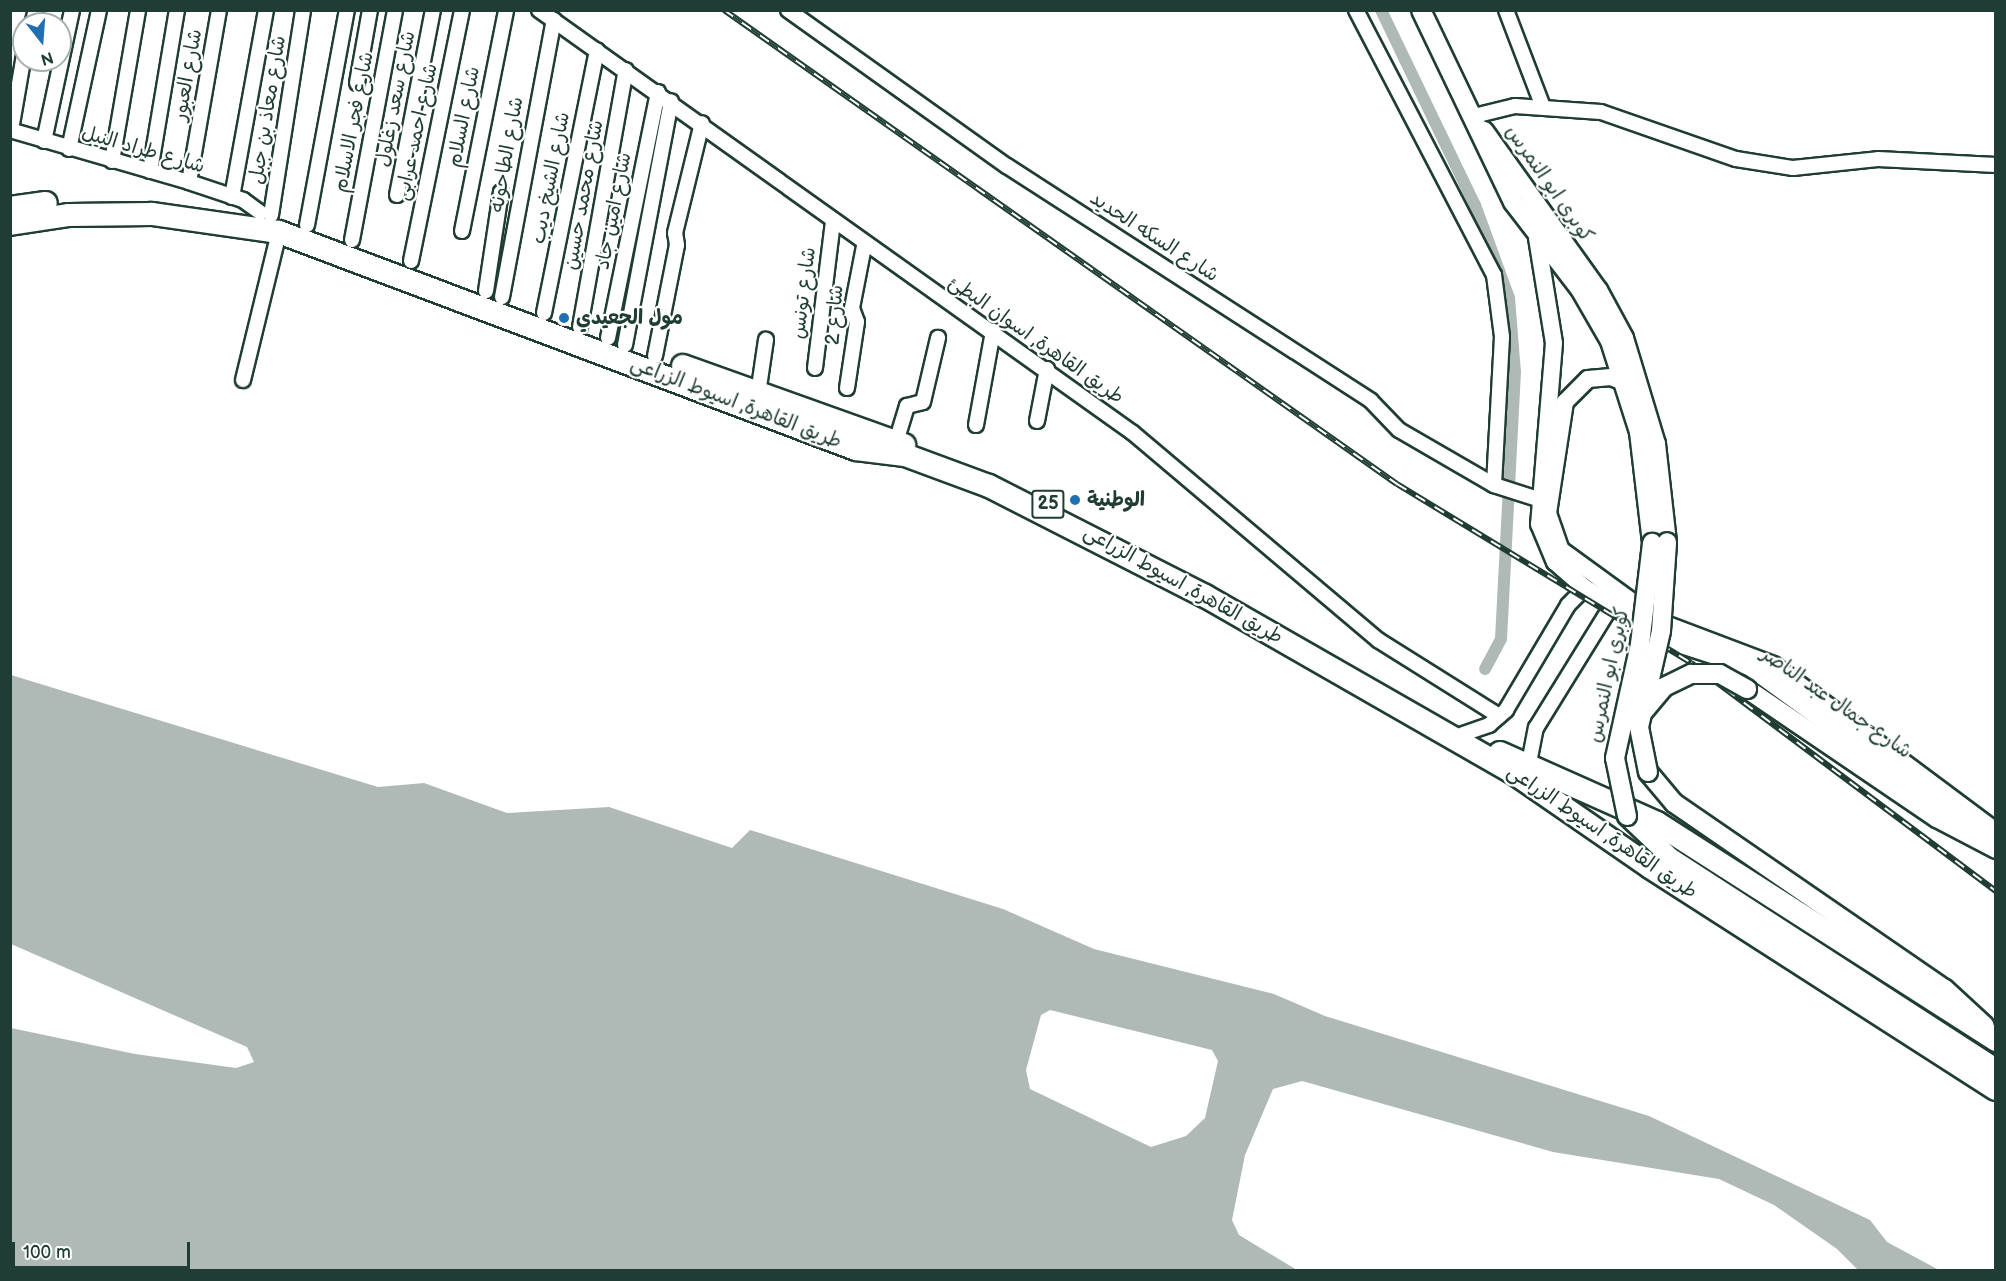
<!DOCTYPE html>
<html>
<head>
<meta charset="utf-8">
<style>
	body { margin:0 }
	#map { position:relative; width:2006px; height:1281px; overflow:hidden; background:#fff; font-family:"Balsamiq Sans","Playpen Sans Arabic",sans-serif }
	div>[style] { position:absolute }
	.water>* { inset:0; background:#afbab7 }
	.canal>* { height:12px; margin:-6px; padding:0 6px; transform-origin:6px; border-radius:6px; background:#afbab7 }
	.roads { filter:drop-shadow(2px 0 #1f3d34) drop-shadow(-2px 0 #1f3d34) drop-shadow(0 2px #1f3d34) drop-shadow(0 -2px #1f3d34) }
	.minor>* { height:14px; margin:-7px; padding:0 7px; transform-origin:7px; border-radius:7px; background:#fff }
	.tertiary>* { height:16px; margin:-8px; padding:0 8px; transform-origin:8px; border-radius:8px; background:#fff }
	.secondary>* { height:18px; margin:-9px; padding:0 9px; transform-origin:9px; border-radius:9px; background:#fff }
	.trunk>* { height:22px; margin:-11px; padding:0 11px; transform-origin:11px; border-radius:11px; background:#fff }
	.rail>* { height:6px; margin-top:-3px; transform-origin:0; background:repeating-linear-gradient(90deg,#fff 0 11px,#1f3d34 0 22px); box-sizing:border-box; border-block:2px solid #1f3d34 }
	.bridges { filter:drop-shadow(2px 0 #1f3d34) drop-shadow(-2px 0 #1f3d34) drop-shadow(0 2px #1f3d34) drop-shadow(0 -2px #1f3d34) }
	.secondary-bridge>* { height:18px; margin:-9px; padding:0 9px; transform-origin:9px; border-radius:9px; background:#fff }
	.dots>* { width:16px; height:16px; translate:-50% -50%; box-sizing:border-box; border:3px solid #fff; border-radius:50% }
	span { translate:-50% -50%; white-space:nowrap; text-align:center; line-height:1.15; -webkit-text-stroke:4.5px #fff; paint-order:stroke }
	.shield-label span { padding:2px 4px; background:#fff; border:2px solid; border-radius:4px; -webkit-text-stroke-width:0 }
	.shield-label { font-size:18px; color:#1f3d34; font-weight:700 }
	.street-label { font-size:20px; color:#1f3d34 }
	.poi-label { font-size:20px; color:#1f3d34; font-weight:700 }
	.left { translate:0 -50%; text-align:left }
	.frame { position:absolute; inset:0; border:12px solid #1f3d34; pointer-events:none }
	.north { position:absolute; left:12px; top:12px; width:60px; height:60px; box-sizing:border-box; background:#fff; border:2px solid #a5b1ae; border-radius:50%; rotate:163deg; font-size:16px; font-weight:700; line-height:24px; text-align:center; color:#1f3d34 }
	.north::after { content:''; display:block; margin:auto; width:21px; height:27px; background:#1f6fb2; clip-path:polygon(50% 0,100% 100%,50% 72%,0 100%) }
	.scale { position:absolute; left:12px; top:1242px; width:178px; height:27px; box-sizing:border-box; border:3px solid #1f3d34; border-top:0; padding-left:8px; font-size:18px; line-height:21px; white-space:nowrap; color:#1f3d34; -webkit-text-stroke:4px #fff; paint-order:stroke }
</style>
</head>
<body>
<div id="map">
	<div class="water">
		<i style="clip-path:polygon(evenodd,11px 675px,378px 787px,424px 783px,507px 813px,609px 807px,732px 848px,750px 830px,1003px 909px,1094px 949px,1274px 994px,1325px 1016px,1649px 1116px,1870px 1220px,1887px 1242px,1939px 1270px,1858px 1270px,1837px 1249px,1774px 1205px,1719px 1179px,1553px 1152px,1302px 1081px,1273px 1089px,1245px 1155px,1232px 1220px,1239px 1235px,1297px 1270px,11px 1270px,11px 1028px,135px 1054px,236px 1068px,254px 1062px,247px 1047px,11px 944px,11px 675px,1050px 1010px,1212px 1050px,1218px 1061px,1205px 1118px,1186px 1136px,1151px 1147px,1030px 1089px,1026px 1070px,1041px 1015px,1050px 1010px)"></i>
	</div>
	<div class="canal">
		<i style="left:1381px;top:10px;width:216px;rotate:64.3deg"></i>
		<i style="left:1475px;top:205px;width:99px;rotate:69.9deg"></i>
		<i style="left:1509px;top:298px;width:74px;rotate:85.4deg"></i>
		<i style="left:1515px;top:372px;width:267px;rotate:93deg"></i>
		<i style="left:1501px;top:639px;width:34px;rotate:118deg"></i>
	</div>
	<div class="roads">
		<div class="minor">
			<i style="left:539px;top:10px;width:729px;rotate:35.46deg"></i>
			<i style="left:1133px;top:433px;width:321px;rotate:40.2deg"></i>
			<i style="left:1378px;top:640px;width:143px;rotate:32.1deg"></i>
			<i style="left:788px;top:10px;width:269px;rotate:35.5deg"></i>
			<i style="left:1007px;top:166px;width:433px;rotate:32.8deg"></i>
			<i style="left:1371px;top:401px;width:40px;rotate:46deg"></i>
			<i style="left:1399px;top:430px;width:110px;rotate:30.1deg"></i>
			<i style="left:1494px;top:485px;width:46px;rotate:17.7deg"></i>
			<i style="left:1356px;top:10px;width:299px;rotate:62.5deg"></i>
			<i style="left:1494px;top:275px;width:63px;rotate:82.6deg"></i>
			<i style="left:1502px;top:337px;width:148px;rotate:93.1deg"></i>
			<i style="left:1506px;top:10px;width:104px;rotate:69.1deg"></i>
			<i style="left:32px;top:24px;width:15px;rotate:-74deg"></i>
			<i style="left:357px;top:83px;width:74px;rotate:-79.9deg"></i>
			<i style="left:1474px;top:116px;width:42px;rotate:-13.7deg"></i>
			<i style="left:1515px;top:106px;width:86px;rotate:4deg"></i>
			<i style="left:1601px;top:112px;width:143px;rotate:19.2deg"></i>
			<i style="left:1736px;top:159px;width:58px;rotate:9deg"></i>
			<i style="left:1793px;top:168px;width:85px;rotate:-6deg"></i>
			<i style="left:1878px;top:159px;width:118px;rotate:2.9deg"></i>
			<i style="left:10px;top:130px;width:186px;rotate:16.2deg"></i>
			<i style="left:189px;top:182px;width:57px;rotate:18.4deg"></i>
			<i style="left:243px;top:200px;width:22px;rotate:36deg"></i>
			<i style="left:11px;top:130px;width:76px;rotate:-80.2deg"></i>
			<i style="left:44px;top:141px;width:134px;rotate:-77.9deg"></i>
			<i style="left:69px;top:149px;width:142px;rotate:-77.8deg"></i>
			<i style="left:112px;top:161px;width:153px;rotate:-80.2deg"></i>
			<i style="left:150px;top:171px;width:163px;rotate:-80.5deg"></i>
			<i style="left:189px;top:182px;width:175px;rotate:-80.1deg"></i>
			<i style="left:397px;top:195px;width:188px;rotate:-79deg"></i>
			<i style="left:232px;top:197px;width:190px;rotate:-79.7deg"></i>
			<i style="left:271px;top:215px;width:207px;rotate:-81.1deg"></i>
			<i style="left:307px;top:225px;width:219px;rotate:-79.5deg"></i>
			<i style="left:462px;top:231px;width:225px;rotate:-78.7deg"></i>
			<i style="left:352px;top:240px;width:234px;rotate:-79.4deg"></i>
			<i style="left:411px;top:261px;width:256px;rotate:-78.5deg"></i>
			<i style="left:486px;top:291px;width:100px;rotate:-81.4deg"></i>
			<i style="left:502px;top:297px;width:282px;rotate:-79.4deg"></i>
			<i style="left:544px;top:313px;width:268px;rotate:-78.6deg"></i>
			<i style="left:580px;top:327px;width:261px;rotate:-79.9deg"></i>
			<i style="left:608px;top:338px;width:251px;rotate:-78.5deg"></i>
			<i style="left:625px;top:345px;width:248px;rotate:-79.3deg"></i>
			<i style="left:655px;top:356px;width:113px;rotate:-78.8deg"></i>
			<i style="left:677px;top:245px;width:12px;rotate:-99deg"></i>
			<i style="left:675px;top:233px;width:113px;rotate:-76.2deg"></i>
			<i style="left:815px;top:368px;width:147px;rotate:-83deg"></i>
			<i style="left:243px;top:380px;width:152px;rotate:-76.3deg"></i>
			<i style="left:847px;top:388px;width:67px;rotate:-81.4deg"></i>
			<i style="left:857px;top:322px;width:15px;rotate:-110deg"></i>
			<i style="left:852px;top:308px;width:63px;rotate:-79deg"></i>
			<i style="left:758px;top:394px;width:55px;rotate:-81.6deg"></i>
			<i style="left:1037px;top:421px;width:53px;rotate:-79.1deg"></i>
			<i style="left:976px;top:425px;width:96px;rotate:-79.7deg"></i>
			<i style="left:896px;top:442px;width:38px;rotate:-73deg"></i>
			<i style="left:907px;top:406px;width:16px;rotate:-14deg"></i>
			<i style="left:923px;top:402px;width:66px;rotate:-76.8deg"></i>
			<i style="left:1463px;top:734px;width:28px;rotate:-19deg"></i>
			<i style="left:1489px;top:725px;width:23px;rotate:-41deg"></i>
			<i style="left:1506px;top:710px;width:122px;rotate:-59.4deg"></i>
			<i style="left:1568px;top:605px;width:24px;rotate:-45deg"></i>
			<i style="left:1529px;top:763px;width:36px;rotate:-79deg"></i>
			<i style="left:1536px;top:728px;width:145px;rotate:-58.3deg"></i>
		</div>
		<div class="tertiary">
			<i style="left:1537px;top:238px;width:106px;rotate:80.8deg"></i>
			<i style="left:1554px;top:343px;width:182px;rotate:94.7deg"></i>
			<i style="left:1539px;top:524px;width:41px;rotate:67.2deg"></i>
			<i style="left:1555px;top:562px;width:40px;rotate:41deg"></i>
			<i style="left:1585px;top:588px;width:112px;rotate:30.7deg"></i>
			<i style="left:1681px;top:645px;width:71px;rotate:17.9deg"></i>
			<i style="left:1749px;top:667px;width:286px;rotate:36deg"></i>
			<i style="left:1626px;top:383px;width:16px;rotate:-158deg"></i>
			<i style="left:1611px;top:377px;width:23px;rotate:175deg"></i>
			<i style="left:1588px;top:379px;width:33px;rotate:135deg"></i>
			<i style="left:1565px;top:402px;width:112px;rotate:98.7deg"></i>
			<i style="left:1548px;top:513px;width:39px;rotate:71deg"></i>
			<i style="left:1561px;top:550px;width:122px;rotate:36deg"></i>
			<i style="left:1660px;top:622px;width:121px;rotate:20.8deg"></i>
			<i style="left:1773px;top:665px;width:278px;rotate:36.7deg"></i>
		</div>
		<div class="secondary">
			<i style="left:1421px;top:10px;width:213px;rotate:64.4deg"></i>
			<i style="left:1513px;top:202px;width:110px;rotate:52.4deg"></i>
			<i style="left:1580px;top:289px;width:60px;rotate:60deg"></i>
			<i style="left:1610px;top:341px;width:96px;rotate:72.3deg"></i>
			<i style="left:1639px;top:432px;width:112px;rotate:83.3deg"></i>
			<i style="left:1484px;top:131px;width:196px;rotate:54.4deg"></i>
			<i style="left:1598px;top:290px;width:55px;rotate:61.6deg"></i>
			<i style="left:1624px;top:338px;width:111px;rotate:73.2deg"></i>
			<i style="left:1656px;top:444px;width:99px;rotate:83.6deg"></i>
			<i style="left:1747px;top:689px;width:230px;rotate:34.2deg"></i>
			<i style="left:1937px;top:818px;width:67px;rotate:27.7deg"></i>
			<i style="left:1648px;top:772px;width:40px;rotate:50deg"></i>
			<i style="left:1674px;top:803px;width:329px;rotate:34.5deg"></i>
			<i style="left:1945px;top:989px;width:54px;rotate:42.8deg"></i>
			<i style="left:1627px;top:816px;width:59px;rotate:43.6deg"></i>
			<i style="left:1670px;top:857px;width:388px;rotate:32.9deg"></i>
		</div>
		<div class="trunk">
			<i style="left:10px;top:208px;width:36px;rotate:-8deg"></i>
			<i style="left:10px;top:224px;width:60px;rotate:-8.7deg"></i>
			<i style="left:69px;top:215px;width:83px;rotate:-0.7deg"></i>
			<i style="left:152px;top:214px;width:128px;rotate:8.1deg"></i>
			<i style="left:279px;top:232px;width:616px;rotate:20.61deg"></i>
			<i style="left:856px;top:449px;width:49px;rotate:7deg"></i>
			<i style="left:905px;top:455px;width:90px;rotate:20.3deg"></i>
			<i style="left:989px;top:486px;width:242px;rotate:27deg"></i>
			<i style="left:1205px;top:596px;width:353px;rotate:29.8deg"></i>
			<i style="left:1511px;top:771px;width:169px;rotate:34.6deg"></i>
			<i style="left:1650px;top:867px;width:411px;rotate:32.7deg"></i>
			<i style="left:683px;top:366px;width:235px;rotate:19.7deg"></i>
			<i style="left:1500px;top:753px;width:172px;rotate:24deg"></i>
			<i style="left:1657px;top:823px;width:403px;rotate:32.6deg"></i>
		</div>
	</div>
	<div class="rail">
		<i style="left:724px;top:10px;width:823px;rotate:35.16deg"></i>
		<i style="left:1397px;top:484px;width:344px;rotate:31.3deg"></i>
		<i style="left:1691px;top:663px;width:381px;rotate:36.8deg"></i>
	</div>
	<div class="bridges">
		<div class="secondary-bridge">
			<i style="left:1644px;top:711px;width:31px;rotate:-50deg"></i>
			<i style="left:1664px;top:687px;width:30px;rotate:-26deg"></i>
			<i style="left:1691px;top:674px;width:29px"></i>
			<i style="left:1720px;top:674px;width:31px;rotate:29deg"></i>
			<i style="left:1648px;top:772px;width:46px;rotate:-101.3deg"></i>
			<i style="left:1639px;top:727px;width:98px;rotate:-77.1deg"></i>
			<i style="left:1661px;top:631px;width:89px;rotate:-86.1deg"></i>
			<i style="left:1627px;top:816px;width:59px;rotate:-101.7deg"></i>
			<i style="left:1615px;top:758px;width:117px;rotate:-77.6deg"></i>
			<i style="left:1640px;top:644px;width:102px;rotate:-83.2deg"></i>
		</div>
	</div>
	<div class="dots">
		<i style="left:564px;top:318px;background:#1f6fb2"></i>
		<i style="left:1075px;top:500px;background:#1f6fb2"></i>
	</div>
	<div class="shield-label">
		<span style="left:1048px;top:504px">25</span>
	</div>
	<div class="street-label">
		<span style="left:188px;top:75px;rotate:-80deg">شارع العبور</span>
		<span style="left:396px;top:99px;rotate:-79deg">شارع سعد زغلول</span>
		<span style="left:268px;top:110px;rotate:-81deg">شارع معاذ بن جبل</span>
		<span style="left:464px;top:117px;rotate:-79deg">شارع السلام</span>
		<span style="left:354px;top:122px;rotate:-79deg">شارع فجر الاسلام</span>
		<span style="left:417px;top:132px;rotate:-78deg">شارع احمد عرابى</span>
		<span style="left:143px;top:150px;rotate:16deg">شارع طراد النيل</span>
		<span style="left:507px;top:155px;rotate:-80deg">شارع الطاحونه</span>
		<span style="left:551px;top:178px;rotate:-79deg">شارع الشيخ ديب</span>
		<span style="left:1549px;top:184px;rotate:55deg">كوبري ابو النمرس</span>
		<span style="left:584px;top:195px;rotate:-80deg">شارع محمد حسين</span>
		<span style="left:614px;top:211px;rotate:-79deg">شارع امين جاد</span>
		<span style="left:1154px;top:237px;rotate:33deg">شارع السكه الحديد</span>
		<span style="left:804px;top:293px;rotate:-83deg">شارع تونس</span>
		<span style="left:835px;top:315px;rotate:-86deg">شارع 2</span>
		<span style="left:1036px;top:340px;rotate:35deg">طريق القاهرة, اسوان البطئ</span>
		<span style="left:736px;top:403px;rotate:21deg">طريق القاهرة, اسيوط الزراعى</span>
		<span style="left:1183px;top:585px;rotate:29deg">طريق القاهرة, اسيوط الزراعى</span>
		<span style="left:1609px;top:675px;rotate:-78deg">كوبري ابو النمرس</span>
		<span style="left:1836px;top:703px;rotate:35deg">شارع جمال عبد الناصر</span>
		<span style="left:1602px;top:832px;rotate:34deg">طريق القاهرة, اسيوط الزراعى</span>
	</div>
	<div class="poi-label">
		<span class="left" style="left:576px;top:318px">مول الجعيدي</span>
		<span class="left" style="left:1087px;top:500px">الوطنية</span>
	</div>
	<div class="frame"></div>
	<div class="north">N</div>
	<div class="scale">100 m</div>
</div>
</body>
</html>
